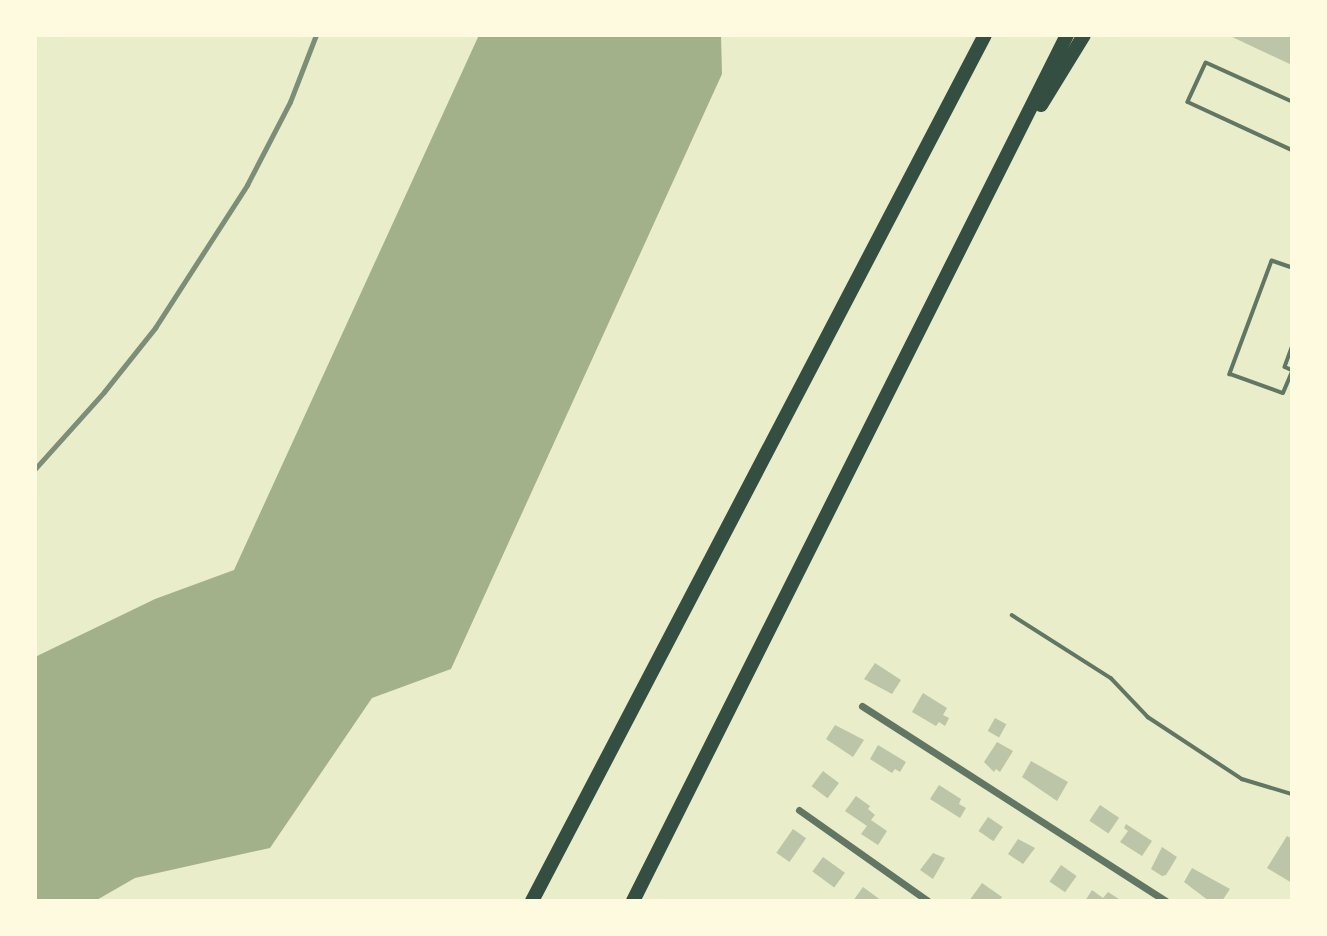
<!DOCTYPE html>
<html>
<head>
<meta charset="utf-8">
<style>
	body { margin:0 }
	#map { position:relative; width:1327px; height:936px; overflow:hidden; background:#e9edc9; font-family:Lato,sans-serif }
	div>[style] { position:absolute }
	.water>* { inset:0; background:#a3b18a }
	.building>* { inset:0; background:#bcc5a7; transform-origin:0 0 }
	.service>* { height:3.5px; margin:-1.75px; padding:0 1.75px; transform-origin:1.75px; border-radius:1.75px; background:#617663 }
	.minor>* { height:7px; margin:-3.5px; padding:0 3.5px; transform-origin:3.5px; border-radius:3.5px; background:#617663 }
	.motorway>* { height:14px; margin:-7px; padding:0 7px; transform-origin:7px; border-radius:7px; background:#344e41 }
	.rail>* { height:4.5px; margin:-2.25px; padding:0 2.25px; transform-origin:2.25px; border-radius:2.25px; background:#7c8e77 }
	span { translate:-50% -50%; white-space:nowrap; text-align:center; line-height:1.15; -webkit-text-stroke:6px #fefae0; paint-order:stroke }
	.frame { position:absolute; inset:0; border:37px solid #fefae0; pointer-events:none }
</style>
</head>
<body>
<div id="map">
	<div class="water">
		<i style="clip-path:polygon(479px 35px,721px 35px,722px 74px,451px 669px,372px 698px,270px 848px,135px 878px,95px 901px,35px 901px,35px 657px,155px 599px,234px 570px)"></i>
	</div>
	<div class="building">
		<i style="clip-path:polygon(1228px 35px,1292px 35px,1292px 65px)"></i>
		<i style="clip-path:polygon(875px 663px,901px 680px,892px 694px,864px 679px)"></i>
		<i style="clip-path:polygon(923px 693px,947px 708px,943px 715px,949px 718px,945px 726px,939px 722px,936px 726px,912px 712px)"></i>
		<i style="left:995px;top:718px;width:13px;height:15px;rotate:29deg"></i>
		<i style="clip-path:polygon(835px 725px,864px 740px,853px 757px,826px 739px)"></i>
		<i style="clip-path:polygon(997px 742px,1013px 751px,1000px 772px,996px 769px,994px 772px,984px 762px)"></i>
		<i style="clip-path:polygon(878px 745px,906px 762px,900px 772px,895px 769px,892px 773px,870px 759px)"></i>
		<i style="clip-path:polygon(1031px 761px,1068px 782px,1057px 801px,1022px 777px)"></i>
		<i style="left:823px;top:771px;width:20px;height:19px;rotate:37deg"></i>
		<i style="clip-path:polygon(939px 785px,961px 799px,959px 804px,966px 808px,960px 818px,930px 799px)"></i>
		<i style="clip-path:polygon(856px 796px,870px 806px,868px 809px,875px 815px,871px 820px,887px 831px,878px 845px,861px 834px,867px 826px,845px 811px)"></i>
		<i style="left:1100px;top:805px;width:23px;height:19px;rotate:34deg"></i>
		<i style="left:988px;top:817px;width:18px;height:17px;rotate:34deg"></i>
		<i style="clip-path:polygon(1126px 824px,1152px 841px,1142px 856px,1120px 842px,1128px 831px,1124px 828px)"></i>
		<i style="left:793px;top:829px;width:16px;height:29px;rotate:35deg"></i>
		<i style="clip-path:polygon(1287px 836px,1292px 839px,1292px 883px,1267px 868px)"></i>
		<i style="clip-path:polygon(1018px 839px,1035px 848px,1023px 864px,1008px 854px)"></i>
		<i style="clip-path:polygon(1162px 847px,1177px 857px,1166px 875px,1162px 876px,1151px 869px)"></i>
		<i style="clip-path:polygon(933px 853px,945px 858px,933px 879px,920px 870px)"></i>
		<i style="left:823px;top:857px;width:27px;height:18px;rotate:36deg"></i>
		<i style="left:1061px;top:865px;width:19px;height:20px;rotate:35deg"></i>
		<i style="clip-path:polygon(1192px 868px,1230px 889px,1222px 901px,1209px 901px,1184px 882px)"></i>
		<i style="clip-path:polygon(982px 883px,1002px 897px,999px 901px,969px 901px)"></i>
		<i style="clip-path:polygon(863px 887px,882px 901px,853px 901px)"></i>
		<i style="clip-path:polygon(1092px 890px,1103px 898px,1108px 892px,1122px 901px,1085px 901px)"></i>
	</div>
	<div class="service">
		<i style="left:1292px;top:102px;width:94px;rotate:-155.6deg"></i>
		<i style="left:1206px;top:63px;width:43px;rotate:114.8deg"></i>
		<i style="left:1188px;top:102px;width:115px;rotate:24.8deg"></i>
		<i style="left:1292px;top:268px;width:21px;rotate:-161deg"></i>
		<i style="left:1272px;top:261px;width:121px;rotate:110.4deg"></i>
		<i style="left:1230px;top:374px;width:56px;rotate:19.7deg"></i>
		<i style="left:1283px;top:393px;width:23px;rotate:-67deg"></i>
		<i style="left:1292px;top:348px;width:20px;rotate:110deg"></i>
		<i style="left:1285px;top:367px;width:8px;rotate:23deg"></i>
		<i style="left:1012px;top:615px;width:117px;rotate:32.5deg"></i>
		<i style="left:1111px;top:678px;width:54px;rotate:46.5deg"></i>
		<i style="left:1148px;top:717px;width:113px;rotate:33.4deg"></i>
		<i style="left:1242px;top:779px;width:52px;rotate:16.7deg"></i>
	</div>
	<div class="minor">
		<i style="left:862px;top:706px;width:361px;rotate:32.7deg"></i>
		<i style="left:799px;top:810px;width:158px;rotate:35.2deg"></i>
	</div>
	<div class="motorway">
		<i style="left:1041px;top:105px;width:82px;rotate:-58.4deg"></i>
		<i style="left:532px;top:901px;width:977px;rotate:-62.39deg"></i>
		<i style="left:633px;top:901px;width:969px;rotate:-63.38deg"></i>
	</div>
	<div class="rail">
		<i style="left:35px;top:469px;width:103px;rotate:-48.1deg"></i>
		<i style="left:104px;top:392px;width:82px;rotate:-51.4deg"></i>
		<i style="left:155px;top:328px;width:170px;rotate:-57.2deg"></i>
		<i style="left:247px;top:185px;width:93px;rotate:-62.6deg"></i>
		<i style="left:290px;top:102px;width:72px;rotate:-68.8deg"></i>
	</div>
	<div class="frame"></div>
</div>
</body>
</html>
